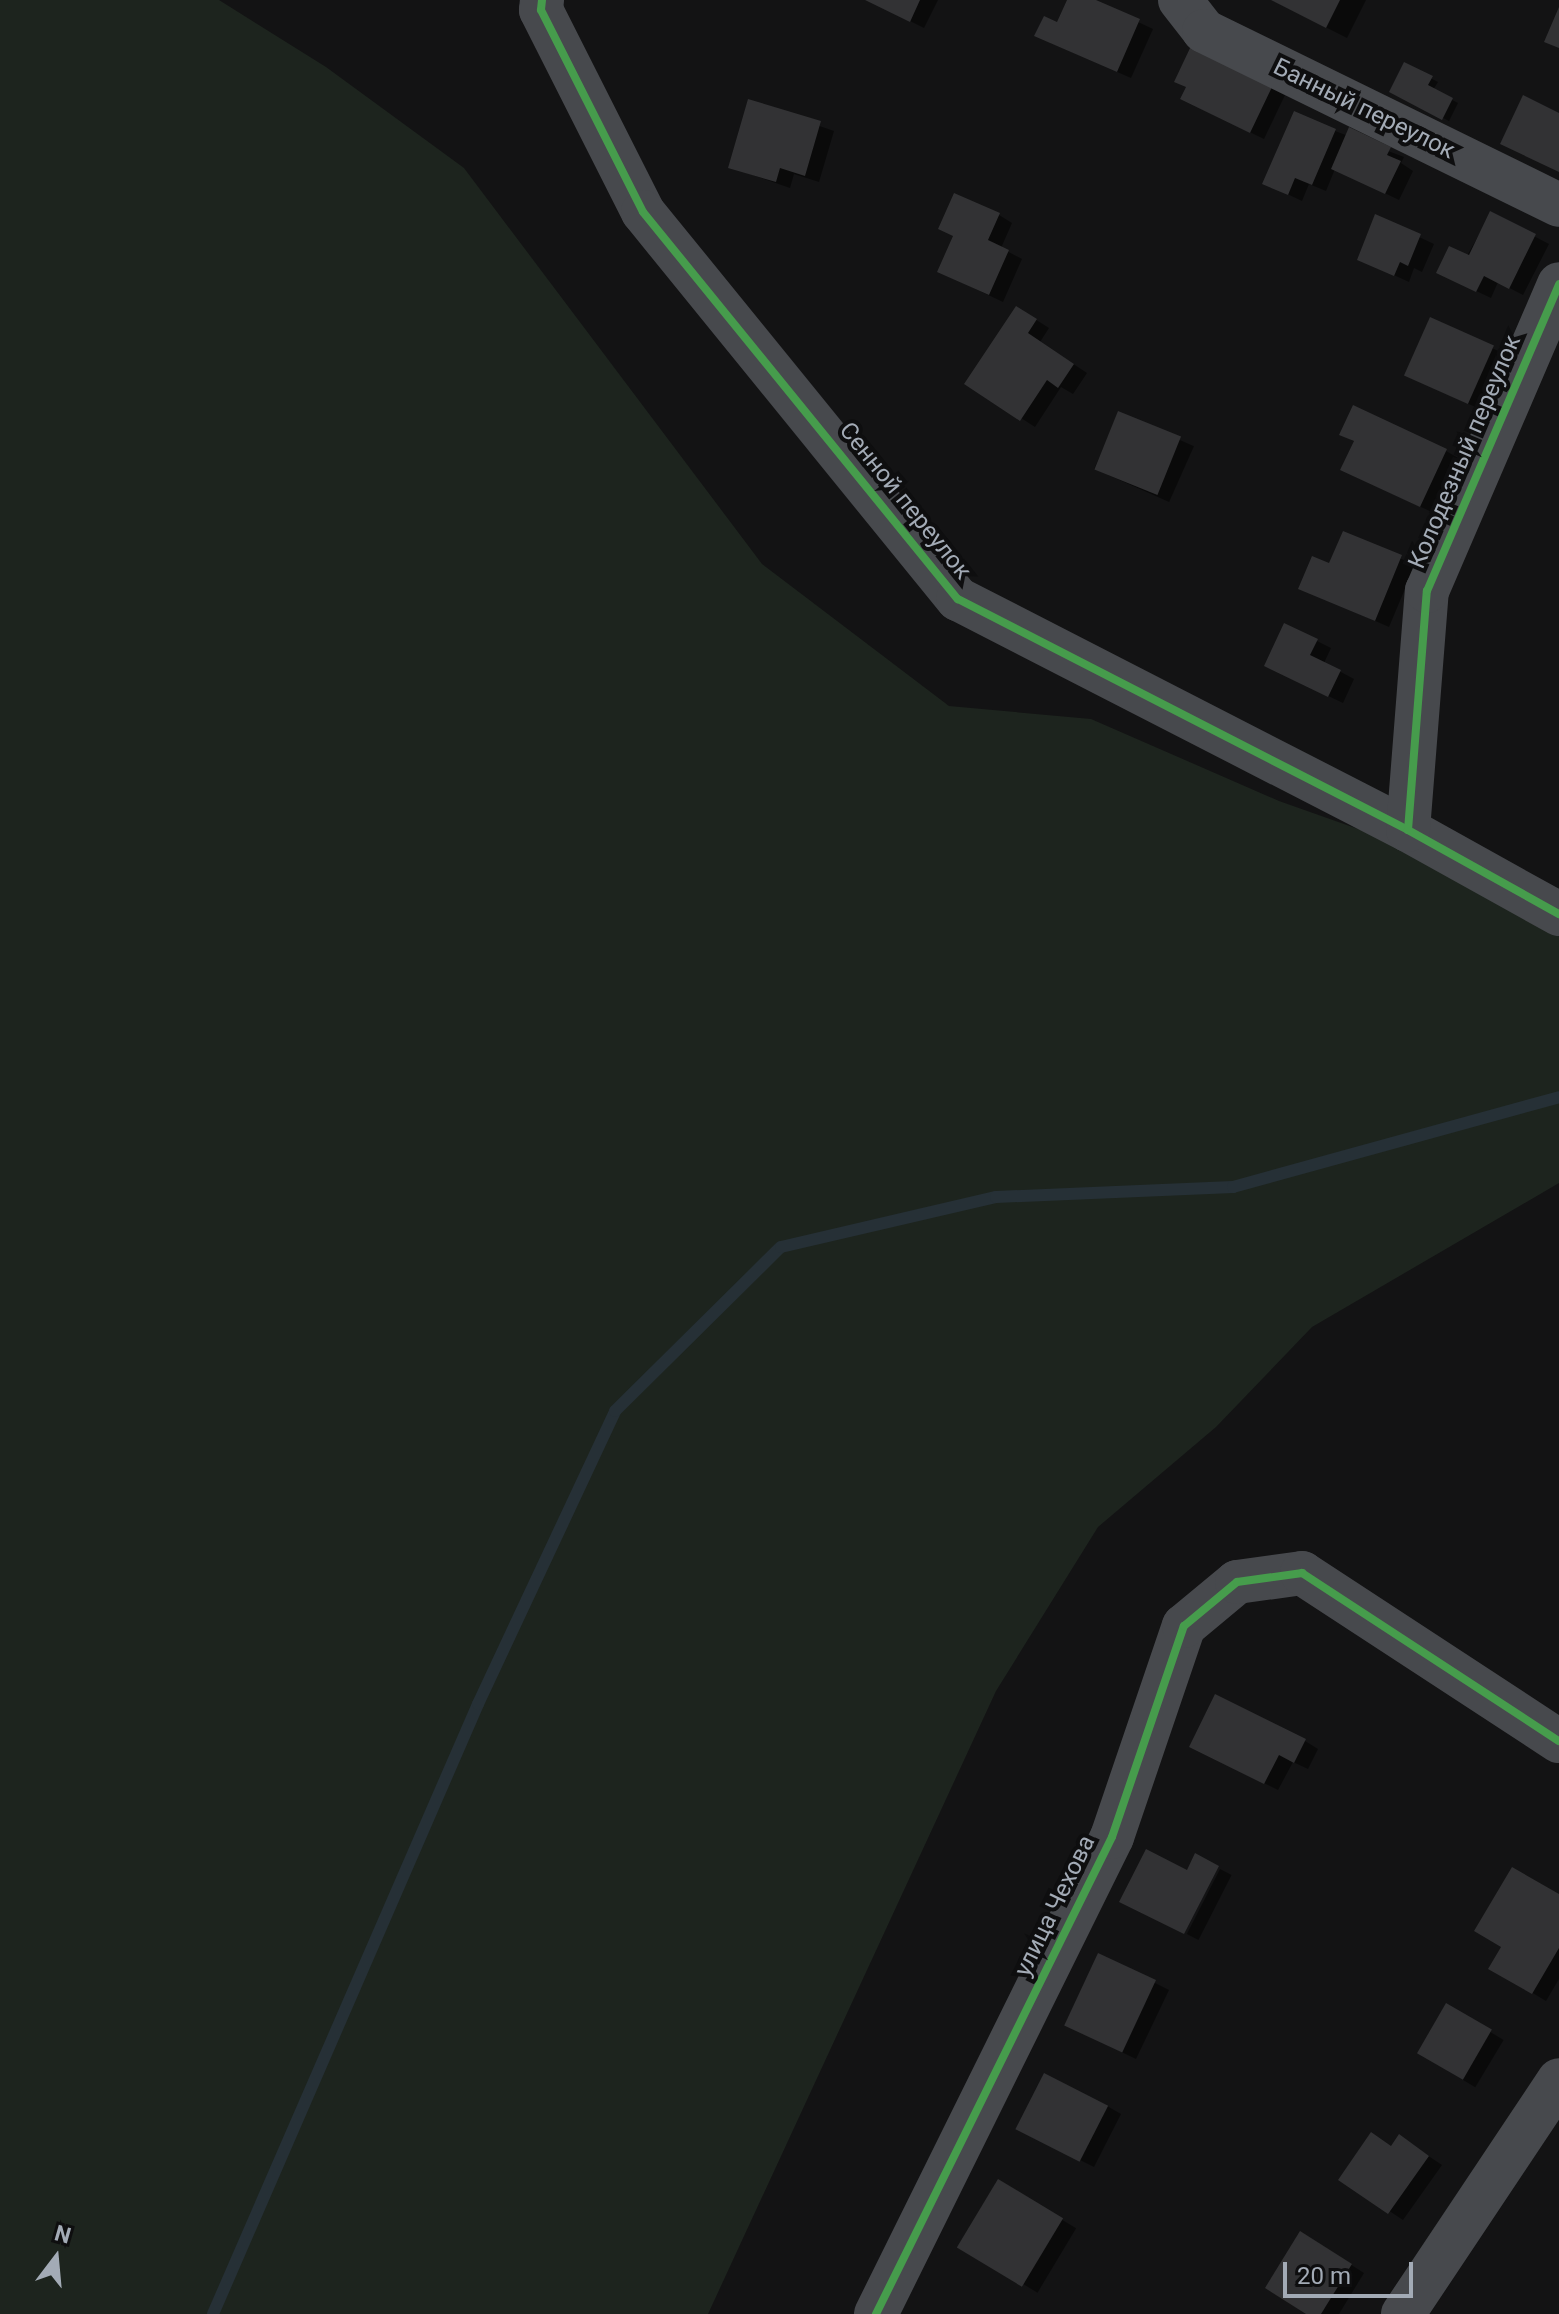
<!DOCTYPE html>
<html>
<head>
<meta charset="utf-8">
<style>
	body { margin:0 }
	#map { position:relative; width:1559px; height:2314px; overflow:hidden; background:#131314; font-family:Roboto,sans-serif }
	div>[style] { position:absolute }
	.green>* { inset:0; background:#1d241e }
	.shadow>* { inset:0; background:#0007; transform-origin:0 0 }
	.stream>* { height:12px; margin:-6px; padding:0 6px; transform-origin:6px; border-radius:6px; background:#263036 }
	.building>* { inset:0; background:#323234; transform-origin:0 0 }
	.minor>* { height:44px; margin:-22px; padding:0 22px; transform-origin:22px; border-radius:22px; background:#47494d }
	.cycleway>* { height:8px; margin:-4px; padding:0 4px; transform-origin:4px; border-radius:4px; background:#469c4c }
	span { translate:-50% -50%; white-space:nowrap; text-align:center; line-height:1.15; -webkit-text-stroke:8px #0e0e0f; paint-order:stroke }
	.street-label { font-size:24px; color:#a3abb6 }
	.north { position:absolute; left:16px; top:2218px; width:80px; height:80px; -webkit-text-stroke:6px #0e0e0f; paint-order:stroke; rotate:16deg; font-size:22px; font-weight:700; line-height:32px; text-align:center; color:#a3abb6 }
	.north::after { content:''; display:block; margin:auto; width:28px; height:36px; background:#a3abb6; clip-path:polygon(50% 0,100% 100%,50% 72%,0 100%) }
	.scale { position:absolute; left:1283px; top:2262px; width:130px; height:36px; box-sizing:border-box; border:4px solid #a3abb6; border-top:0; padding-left:10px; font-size:24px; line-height:28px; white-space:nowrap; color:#a3abb6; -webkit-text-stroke:6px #0e0e0f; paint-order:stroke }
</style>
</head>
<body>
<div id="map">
	<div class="green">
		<i style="clip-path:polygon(0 0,219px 0,326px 67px,464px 168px,762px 564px,949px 706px,1091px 719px,1279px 801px,1440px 858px,1559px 937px,1559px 1183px,1312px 1327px,1216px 1427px,1098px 1527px,996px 1691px,708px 2314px,0 2314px)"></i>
	</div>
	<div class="shadow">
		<i style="clip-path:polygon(868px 0,938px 0,924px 28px)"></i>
		<i style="clip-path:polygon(1069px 0,1091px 0,1153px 29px,1131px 78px,1051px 43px)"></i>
		<i style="clip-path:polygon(1272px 0,1366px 0,1347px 38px)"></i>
		<i style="clip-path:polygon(1192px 49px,1285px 95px,1264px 139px,1196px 106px,1188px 88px)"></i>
		<i style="clip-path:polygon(1405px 65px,1438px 82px,1433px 90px,1458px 103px,1449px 121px,1391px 91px)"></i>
		<i style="clip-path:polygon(750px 102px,834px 131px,819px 182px,794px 174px,790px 188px,730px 167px)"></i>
		<i style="clip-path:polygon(1335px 131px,1404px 157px,1401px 163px,1413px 171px,1399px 200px,1335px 169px,1326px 191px,1309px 184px,1302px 201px,1264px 183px)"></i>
		<i style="clip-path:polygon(1491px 214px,1549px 244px,1523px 295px,1498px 282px,1491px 298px,1453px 280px)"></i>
		<i style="clip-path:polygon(999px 215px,1012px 223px,1001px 248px,1022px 259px,1003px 302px,940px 272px,955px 237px)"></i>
		<i style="clip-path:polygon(1376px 217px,1434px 244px,1422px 272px,1414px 268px,1409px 282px,1359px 259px)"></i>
		<i style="clip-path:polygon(1030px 316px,1049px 328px,1040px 342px,1087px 373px,1073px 394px,1061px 387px,1035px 427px,967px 383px)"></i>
		<i style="clip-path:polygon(1431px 320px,1507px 355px,1482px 410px,1420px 382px)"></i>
		<i style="left:1119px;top:413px;width:82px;height:61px;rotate:24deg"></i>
		<i style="clip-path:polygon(1341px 434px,1446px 451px,1460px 459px,1434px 513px,1356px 477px,1355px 442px)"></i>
		<i style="clip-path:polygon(1344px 533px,1415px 565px,1389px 627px,1301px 588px,1331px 566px)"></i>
		<i style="clip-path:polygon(1317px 641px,1331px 648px,1324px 663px,1354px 679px,1343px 703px,1280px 673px)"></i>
		<i style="clip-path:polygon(1305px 1741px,1318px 1749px,1308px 1769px,1293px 1762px,1278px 1790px,1205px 1754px)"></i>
		<i style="left:1220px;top:1869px;width:13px;height:73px;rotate:27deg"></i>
		<i style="clip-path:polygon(1559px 1897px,1559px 1979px,1546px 2001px,1491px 1968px)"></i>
		<i style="clip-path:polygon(1099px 1955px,1169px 1990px,1136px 2059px,1080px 2032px)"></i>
		<i style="left:1447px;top:2006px;width:66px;height:55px;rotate:31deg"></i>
		<i style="clip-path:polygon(1107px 2106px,1121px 2114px,1094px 2167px,1032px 2136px)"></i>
		<i style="clip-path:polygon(1400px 2137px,1442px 2165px,1403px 2220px,1341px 2179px,1393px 2148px)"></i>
		<i style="left:999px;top:2182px;width:90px;height:75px;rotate:31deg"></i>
		<i style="clip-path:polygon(1315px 2242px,1364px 2273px,1339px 2314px,1310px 2314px)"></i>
	</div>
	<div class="stream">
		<i style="left:213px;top:2314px;width:665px;rotate:-66.52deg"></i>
		<i style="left:478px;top:1704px;width:323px;rotate:-64.9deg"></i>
		<i style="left:615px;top:1411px;width:233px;rotate:-44.7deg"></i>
		<i style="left:781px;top:1247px;width:221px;rotate:-13.1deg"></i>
		<i style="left:996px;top:1197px;width:237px;rotate:-2.4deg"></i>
		<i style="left:1233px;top:1187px;width:338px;rotate:-15.4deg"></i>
	</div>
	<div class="building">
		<i style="clip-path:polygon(865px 0,920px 0,910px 22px)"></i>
		<i style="clip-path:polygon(1067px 0,1096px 0,1140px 19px,1117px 72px,1034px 36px,1044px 16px,1057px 22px)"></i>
		<i style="clip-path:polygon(1271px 0,1340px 0,1326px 28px)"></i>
		<i style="clip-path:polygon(1559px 7px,1559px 48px,1544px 42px)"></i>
		<i style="clip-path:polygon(1191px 46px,1273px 85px,1250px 133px,1180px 99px,1186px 87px,1174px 82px)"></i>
		<i style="clip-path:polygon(1404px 62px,1433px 76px,1428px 85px,1453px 98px,1442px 120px,1389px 92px)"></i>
		<i style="clip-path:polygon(1523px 95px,1559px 113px,1559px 172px,1500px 144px)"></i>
		<i style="clip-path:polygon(748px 99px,821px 121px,805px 176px,780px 168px,776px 182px,728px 168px)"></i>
		<i style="clip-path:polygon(1294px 111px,1336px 129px,1312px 185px,1295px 178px,1288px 195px,1262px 184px)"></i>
		<i style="clip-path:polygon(1349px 127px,1391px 147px,1387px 155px,1401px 161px,1385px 194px,1331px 169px)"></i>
		<i style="clip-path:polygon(954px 193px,1000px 213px,988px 240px,1009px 250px,989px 295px,937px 272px,953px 236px,938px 229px)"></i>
		<i style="clip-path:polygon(1490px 211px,1536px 234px,1509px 289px,1484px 276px,1476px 292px,1436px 273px,1449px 246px,1469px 255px)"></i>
		<i style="clip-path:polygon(1375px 214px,1421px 234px,1408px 266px,1400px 262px,1394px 276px,1357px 260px)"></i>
		<i style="clip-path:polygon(1016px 306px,1037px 319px,1028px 333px,1074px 364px,1058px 388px,1047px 380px,1020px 421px,964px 384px)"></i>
		<i style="left:1430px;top:317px;width:70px;height:64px;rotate:24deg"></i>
		<i style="clip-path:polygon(1353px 405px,1447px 449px,1420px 507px,1340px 470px,1354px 441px,1339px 435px)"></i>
		<i style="left:1118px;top:411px;width:68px;height:63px;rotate:22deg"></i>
		<i style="clip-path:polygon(1343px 531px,1402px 555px,1375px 621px,1298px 589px,1312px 556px,1329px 563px)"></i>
		<i style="clip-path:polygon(1284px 623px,1318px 639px,1310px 655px,1341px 670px,1328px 697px,1264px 666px)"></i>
		<i style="clip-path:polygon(1215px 1694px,1306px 1739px,1294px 1763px,1279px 1755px,1264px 1784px,1189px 1747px)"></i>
		<i style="clip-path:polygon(1146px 1849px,1187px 1870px,1195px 1853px,1219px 1866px,1184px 1934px,1119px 1902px)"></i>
		<i style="clip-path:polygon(1512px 1867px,1559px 1894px,1559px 1948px,1532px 1994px,1488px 1969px,1501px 1947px,1474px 1931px)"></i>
		<i style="left:1098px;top:1953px;width:64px;height:80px;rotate:25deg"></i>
		<i style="left:1446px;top:2003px;width:53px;height:58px;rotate:30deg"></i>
		<i style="left:1044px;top:2073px;width:72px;height:63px;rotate:27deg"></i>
		<i style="clip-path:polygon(1371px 2132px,1391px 2146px,1399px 2134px,1429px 2156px,1388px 2214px,1338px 2180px)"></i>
		<i style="left:998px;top:2179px;width:76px;height:80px;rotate:31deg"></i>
		<i style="clip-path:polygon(1300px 2231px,1352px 2264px,1321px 2314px,1306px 2314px,1265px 2288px)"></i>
	</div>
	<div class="minor">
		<i style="left:542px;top:0;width:10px;rotate:96deg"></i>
		<i style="left:541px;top:10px;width:226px;rotate:63.2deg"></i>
		<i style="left:643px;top:212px;width:499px;rotate:50.9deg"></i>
		<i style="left:958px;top:599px;width:506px;rotate:27.17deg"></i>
		<i style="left:1408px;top:830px;width:173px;rotate:29.1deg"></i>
		<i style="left:1180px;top:0;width:39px;rotate:52deg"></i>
		<i style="left:1204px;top:31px;width:395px;rotate:26.1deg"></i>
		<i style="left:1408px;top:830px;width:240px;rotate:-85.5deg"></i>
		<i style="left:1427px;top:591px;width:334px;rotate:-66.7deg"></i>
		<i style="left:876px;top:2314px;width:532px;rotate:-63.68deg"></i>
		<i style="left:1112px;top:1837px;width:223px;rotate:-71.2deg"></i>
		<i style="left:1184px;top:1626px;width:69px;rotate:-39.7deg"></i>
		<i style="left:1237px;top:1582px;width:66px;rotate:-7.9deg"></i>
		<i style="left:1302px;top:1573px;width:307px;rotate:33.2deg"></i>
		<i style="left:1403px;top:2314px;width:281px;rotate:-56.3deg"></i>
	</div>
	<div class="cycleway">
		<i style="left:542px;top:0;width:10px;rotate:96deg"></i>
		<i style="left:541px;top:10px;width:226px;rotate:63.2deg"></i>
		<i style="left:643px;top:212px;width:499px;rotate:50.9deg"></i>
		<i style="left:958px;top:599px;width:506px;rotate:27.17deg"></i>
		<i style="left:1408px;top:830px;width:173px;rotate:29.1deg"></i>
		<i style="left:1408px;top:830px;width:240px;rotate:-85.5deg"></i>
		<i style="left:1427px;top:591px;width:334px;rotate:-66.7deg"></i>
		<i style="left:876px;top:2314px;width:532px;rotate:-63.68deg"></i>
		<i style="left:1112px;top:1837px;width:223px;rotate:-71.2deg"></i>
		<i style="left:1184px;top:1626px;width:69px;rotate:-39.7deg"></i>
		<i style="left:1237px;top:1582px;width:66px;rotate:-7.9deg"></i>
		<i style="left:1302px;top:1573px;width:307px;rotate:33.2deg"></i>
	</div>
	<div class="street-label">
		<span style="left:1364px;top:109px;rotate:26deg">Банный переулок</span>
		<span style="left:1465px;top:452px;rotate:-67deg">Колодезный переулок</span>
		<span style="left:905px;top:501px;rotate:51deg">Сенной переулок</span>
		<span style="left:1055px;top:1906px;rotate:-64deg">улица Чехова</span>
	</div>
	<div class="north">N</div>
	<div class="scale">20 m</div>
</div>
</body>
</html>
